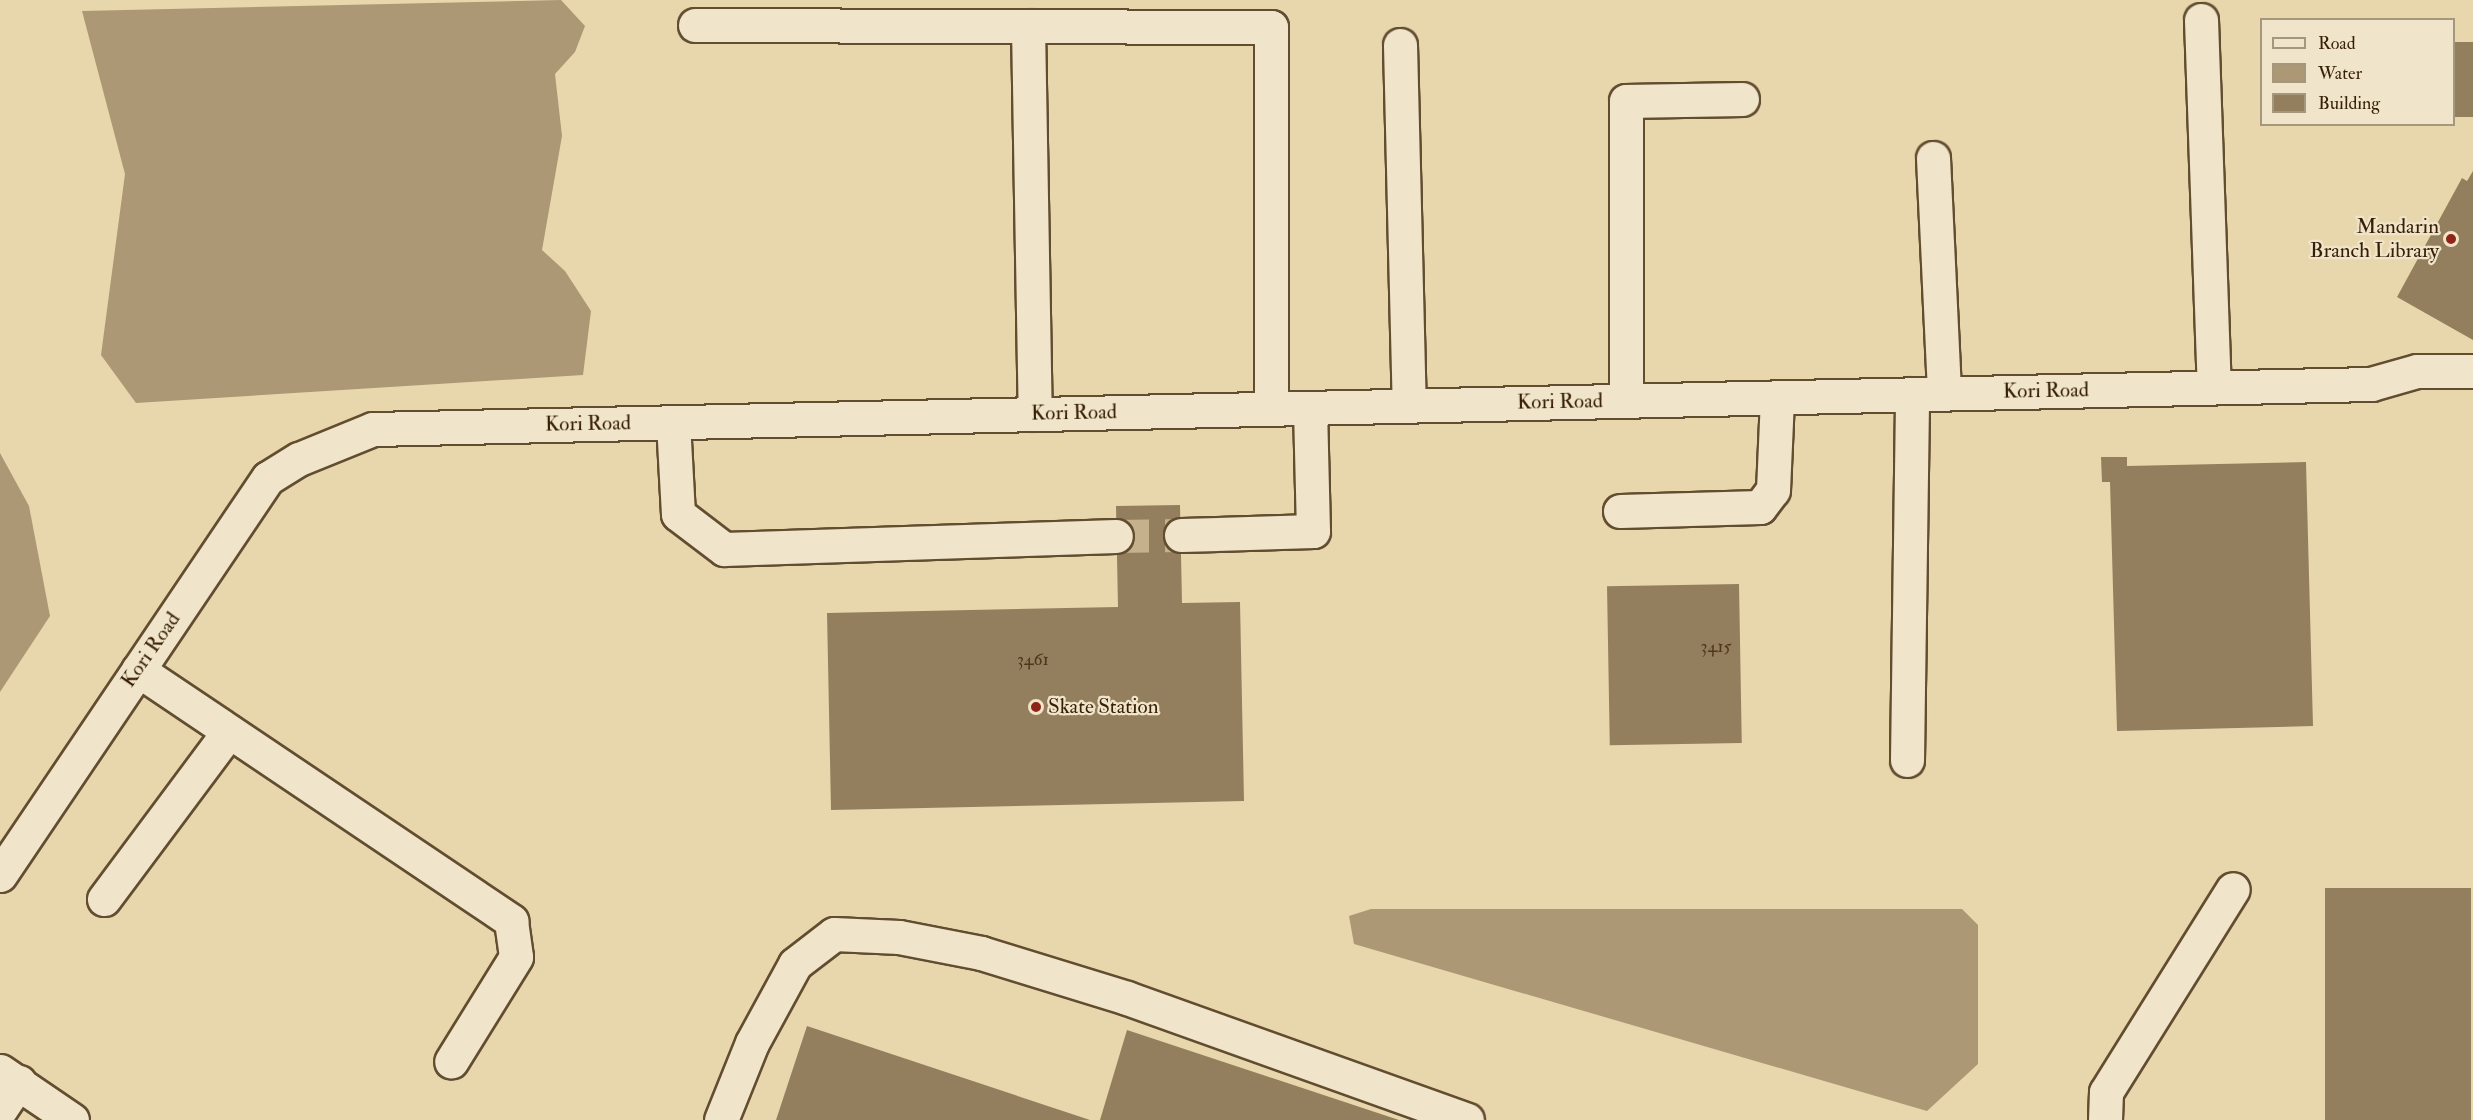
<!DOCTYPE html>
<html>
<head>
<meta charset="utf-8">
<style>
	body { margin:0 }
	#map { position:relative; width:2473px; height:1120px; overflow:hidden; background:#e8d7ad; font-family:"IM FELL Double Pica",serif }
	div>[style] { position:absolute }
	.water>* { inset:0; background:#ac9874 }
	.building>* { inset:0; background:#937f5d; transform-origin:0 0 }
	.minor-tunnel>* { height:33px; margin-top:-16.5px; transform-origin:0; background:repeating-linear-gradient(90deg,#c5b28c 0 33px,transparent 0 49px) }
	.roads { filter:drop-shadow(2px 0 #634d30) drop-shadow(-2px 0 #634d30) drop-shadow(0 2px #634d30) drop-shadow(0 -2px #634d30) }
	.minor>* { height:33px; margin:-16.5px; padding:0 16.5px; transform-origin:16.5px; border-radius:16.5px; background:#f0e5ca }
	.dots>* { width:16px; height:16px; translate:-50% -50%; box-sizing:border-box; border:3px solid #f0e5ca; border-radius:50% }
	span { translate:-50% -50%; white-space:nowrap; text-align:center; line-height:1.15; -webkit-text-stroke:4.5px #f0e5ca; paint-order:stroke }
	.number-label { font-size:18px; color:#4e371c }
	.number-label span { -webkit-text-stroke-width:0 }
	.poi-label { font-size:21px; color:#371f06 }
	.right { translate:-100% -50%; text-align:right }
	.left { translate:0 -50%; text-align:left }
	.street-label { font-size:21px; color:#371f06 }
	.legend { position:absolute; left:2260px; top:18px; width:195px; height:108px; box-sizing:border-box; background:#f0e5ca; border:2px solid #a6967c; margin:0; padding:8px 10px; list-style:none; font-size:18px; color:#371f06 }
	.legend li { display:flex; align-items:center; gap:12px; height:30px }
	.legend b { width:30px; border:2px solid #a6967c }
</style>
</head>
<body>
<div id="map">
	<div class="water">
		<i style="clip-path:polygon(561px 0,585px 26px,575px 52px,555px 74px,562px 136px,542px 250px,565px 271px,591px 311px,583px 375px,136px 403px,101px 355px,125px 174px,82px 11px)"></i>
		<i style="clip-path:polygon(0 453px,29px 506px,50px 616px,0 692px)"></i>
		<i style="clip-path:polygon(1371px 909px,1962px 909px,1978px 925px,1978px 1064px,1927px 1111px,1354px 944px,1349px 916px)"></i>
	</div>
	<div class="building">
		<i style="left:2454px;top:42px;width:19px;height:75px"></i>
		<i style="clip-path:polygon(2473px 171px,2473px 340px,2397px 297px,2462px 178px,2467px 181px)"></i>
		<i style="clip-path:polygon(2101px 457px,2127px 457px,2127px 466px,2306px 462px,2313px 726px,2117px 731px,2110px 482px,2102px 482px)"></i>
		<i style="clip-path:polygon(1180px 505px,1182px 603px,1240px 602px,1244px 801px,831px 810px,827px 613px,1118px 607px,1116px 506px)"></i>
		<i style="left:1739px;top:584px;width:159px;height:132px;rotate:89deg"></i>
		<i style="left:2471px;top:888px;width:232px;height:146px;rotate:90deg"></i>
		<i style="clip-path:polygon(807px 1026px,1090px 1120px,776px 1120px)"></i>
		<i style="clip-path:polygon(1127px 1030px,1399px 1120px,1100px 1120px)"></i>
	</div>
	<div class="minor-tunnel">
		<i style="left:1116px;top:536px;width:65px;rotate:-0.9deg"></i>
	</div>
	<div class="roads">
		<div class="minor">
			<i style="left:2201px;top:20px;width:367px;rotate:88deg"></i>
			<i style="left:695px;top:25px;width:576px;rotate:0.2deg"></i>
			<i style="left:1271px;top:27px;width:381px;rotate:90deg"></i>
			<i style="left:1028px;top:26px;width:388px;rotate:89deg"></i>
			<i style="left:1400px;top:45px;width:360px;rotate:88.6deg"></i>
			<i style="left:1933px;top:158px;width:235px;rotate:87.3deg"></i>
			<i style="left:1626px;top:400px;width:299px;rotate:-90deg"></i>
			<i style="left:1626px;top:101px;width:116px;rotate:-1deg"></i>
			<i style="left:673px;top:422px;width:92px;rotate:86.9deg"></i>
			<i style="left:678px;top:514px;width:58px;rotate:37.3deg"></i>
			<i style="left:724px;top:549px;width:392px;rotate:-1.9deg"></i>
			<i style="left:1620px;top:511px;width:140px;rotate:-1.6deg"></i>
			<i style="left:1760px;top:507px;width:21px;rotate:-53deg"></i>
			<i style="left:1773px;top:490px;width:93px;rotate:-87.5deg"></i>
			<i style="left:1181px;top:535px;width:132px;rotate:-1.7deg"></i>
			<i style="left:1313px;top:531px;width:123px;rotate:-91.4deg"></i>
			<i style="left:138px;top:670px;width:450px;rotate:33.9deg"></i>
			<i style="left:511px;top:921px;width:36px;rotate:82deg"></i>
			<i style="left:516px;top:957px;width:123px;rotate:121.8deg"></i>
			<i style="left:1907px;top:760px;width:366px;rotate:-89.2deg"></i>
			<i style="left:0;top:875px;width:479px;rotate:-56deg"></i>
			<i style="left:268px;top:478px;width:36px;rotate:-32deg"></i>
			<i style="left:299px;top:459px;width:80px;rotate:-22.1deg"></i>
			<i style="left:373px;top:429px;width:1999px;rotate:-1.29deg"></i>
			<i style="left:2371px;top:384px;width:48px;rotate:-15.8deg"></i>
			<i style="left:2417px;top:371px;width:56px"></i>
			<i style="left:104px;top:899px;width:209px;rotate:-53.3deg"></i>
			<i style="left:0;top:1071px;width:87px;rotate:34.2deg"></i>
			<i style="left:0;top:1110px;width:34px;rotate:-56deg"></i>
			<i style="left:721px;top:1120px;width:83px;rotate:-68.1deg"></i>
			<i style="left:752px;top:1043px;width:90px;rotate:-61.4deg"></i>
			<i style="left:795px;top:964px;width:49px;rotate:-37.6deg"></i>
			<i style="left:834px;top:934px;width:65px;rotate:2.6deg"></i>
			<i style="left:899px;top:937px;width:84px;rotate:11deg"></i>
			<i style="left:981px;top:953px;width:153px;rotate:17.1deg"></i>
			<i style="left:1127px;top:998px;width:361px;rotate:19.7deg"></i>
			<i style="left:2105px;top:1120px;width:28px;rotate:-88deg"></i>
			<i style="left:2106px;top:1092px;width:239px;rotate:-58deg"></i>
		</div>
	</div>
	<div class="dots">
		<i style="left:2451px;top:239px;background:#8f2418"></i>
		<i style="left:1036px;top:707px;background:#8f2418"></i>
	</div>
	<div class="number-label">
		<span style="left:1716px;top:647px">3415</span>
		<span style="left:1033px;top:660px">3461</span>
	</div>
	<div class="poi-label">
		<span class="right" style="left:2439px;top:239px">Mandarin<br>Branch Library</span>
		<span class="left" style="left:1048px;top:707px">Skate Station</span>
	</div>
	<div class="street-label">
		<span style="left:2046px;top:391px;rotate:-1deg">Kori Road</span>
		<span style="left:1560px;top:402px;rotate:-1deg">Kori Road</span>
		<span style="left:1074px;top:413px;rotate:-1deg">Kori Road</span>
		<span style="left:588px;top:424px;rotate:-1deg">Kori Road</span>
		<span style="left:151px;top:650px;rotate:-55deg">Kori Road</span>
	</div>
	<ul class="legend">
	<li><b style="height:8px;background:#f0e5ca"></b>Road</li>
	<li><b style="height:16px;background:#ac9874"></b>Water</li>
	<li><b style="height:16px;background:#937f5d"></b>Building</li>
	</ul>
</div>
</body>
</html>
